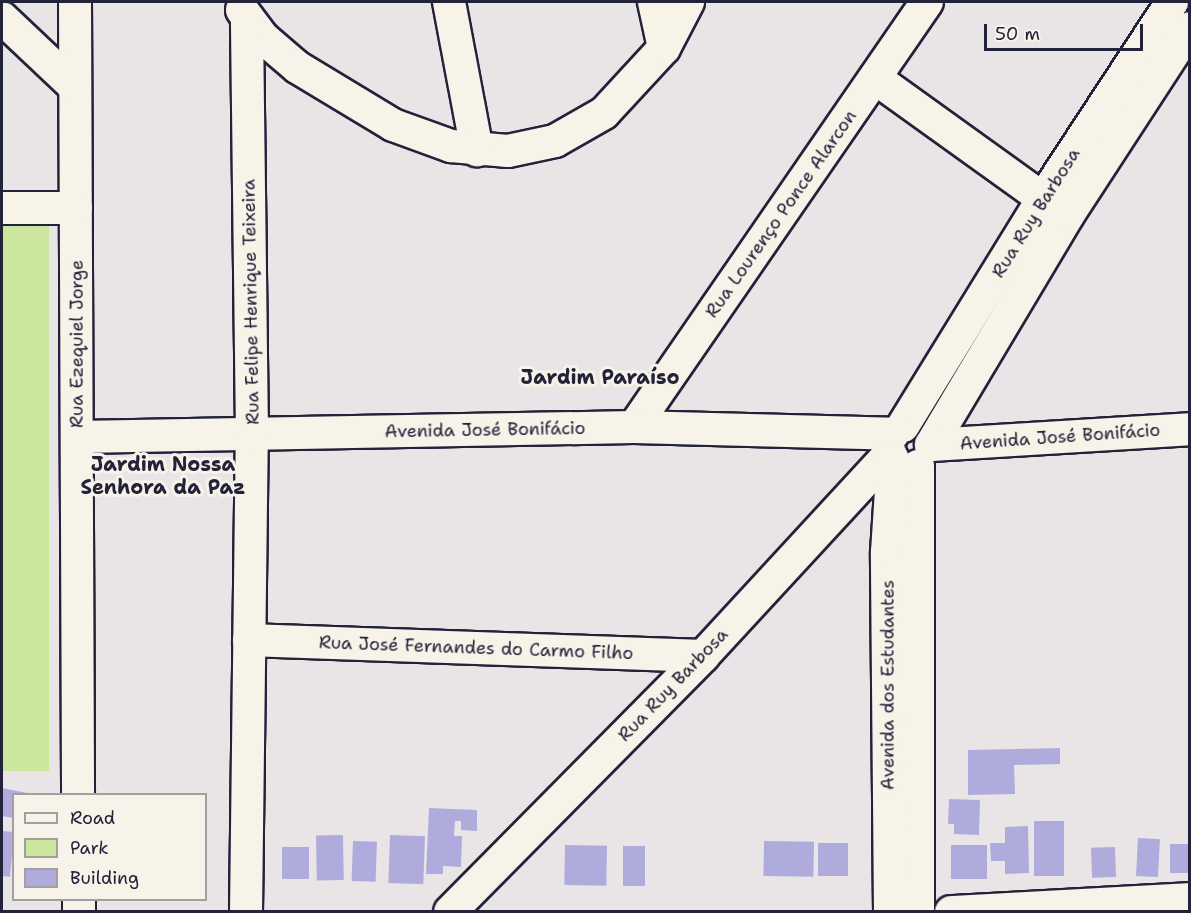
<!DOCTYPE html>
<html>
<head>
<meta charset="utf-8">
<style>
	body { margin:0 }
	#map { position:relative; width:1191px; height:913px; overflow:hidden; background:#e9e5e6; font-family:"Shantell Sans",sans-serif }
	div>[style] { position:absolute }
	.green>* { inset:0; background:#cbe79e; transform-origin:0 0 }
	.building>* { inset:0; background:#afacdd; transform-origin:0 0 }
	.roads { filter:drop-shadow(2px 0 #22223b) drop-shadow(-2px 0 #22223b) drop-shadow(0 2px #22223b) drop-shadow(0 -2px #22223b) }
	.minor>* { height:32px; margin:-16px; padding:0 16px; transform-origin:16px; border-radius:16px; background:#f7f3e8 }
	span { translate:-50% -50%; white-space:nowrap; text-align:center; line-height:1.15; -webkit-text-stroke:6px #f7f3e8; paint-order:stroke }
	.street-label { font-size:18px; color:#22223b }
	.neighbourhood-label { font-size:20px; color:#22223b; font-weight:700 }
	.frame { position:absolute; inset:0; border:3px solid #22223b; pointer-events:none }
	.legend { position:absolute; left:12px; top:793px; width:195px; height:108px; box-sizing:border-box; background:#f7f3e8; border:2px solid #a29fa3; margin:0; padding:8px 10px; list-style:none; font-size:18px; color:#22223b }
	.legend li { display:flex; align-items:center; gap:12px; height:30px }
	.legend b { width:30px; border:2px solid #a29fa3 }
	.scale { position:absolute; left:984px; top:24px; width:159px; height:27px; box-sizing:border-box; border:3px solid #22223b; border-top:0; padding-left:8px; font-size:18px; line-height:21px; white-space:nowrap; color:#22223b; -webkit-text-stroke:4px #f7f3e8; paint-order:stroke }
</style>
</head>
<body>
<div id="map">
	<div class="green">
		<i style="left:2px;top:224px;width:47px;height:547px"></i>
	</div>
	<div class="building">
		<i style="clip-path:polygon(1060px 748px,1060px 764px,1014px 765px,1015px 794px,968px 795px,968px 750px)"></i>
		<i style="clip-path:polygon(2px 788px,27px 793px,14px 794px,14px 818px,2px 816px)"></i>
		<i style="clip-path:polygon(949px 799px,980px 800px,979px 835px,954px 834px,954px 824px,948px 824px)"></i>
		<i style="clip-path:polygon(429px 808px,477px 810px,477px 831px,461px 830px,461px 821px,455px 821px,454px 836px,462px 836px,461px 867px,443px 866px,443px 874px,426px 874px)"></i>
		<i style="left:1034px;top:821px;width:30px;height:55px"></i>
		<i style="clip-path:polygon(1028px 826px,1029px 873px,1005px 874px,1005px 861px,991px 861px,990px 843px,1005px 843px,1005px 827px)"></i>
		<i style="left:2px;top:831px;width:12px;height:45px;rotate:5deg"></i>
		<i style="left:343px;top:835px;width:45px;height:27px;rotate:89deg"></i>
		<i style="left:390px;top:835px;width:35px;height:48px;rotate:2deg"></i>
		<i style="left:1138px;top:838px;width:22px;height:38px;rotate:3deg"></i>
		<i style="left:353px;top:841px;width:24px;height:40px;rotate:2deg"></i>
		<i style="left:764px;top:841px;width:50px;height:35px;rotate:1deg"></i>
		<i style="left:818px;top:843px;width:30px;height:33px"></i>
		<i style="left:1170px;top:844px;width:20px;height:29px"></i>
		<i style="left:565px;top:845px;width:42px;height:40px;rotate:1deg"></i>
		<i style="left:951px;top:845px;width:36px;height:34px"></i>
		<i style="left:645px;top:846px;width:40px;height:22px;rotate:90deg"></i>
		<i style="left:282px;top:847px;width:27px;height:32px"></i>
		<i style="left:1115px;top:847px;width:30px;height:24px;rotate:88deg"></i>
	</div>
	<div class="roads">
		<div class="minor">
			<i style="left:75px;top:2px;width:792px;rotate:89.78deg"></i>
			<i style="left:449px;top:2px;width:151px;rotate:79.3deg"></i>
			<i style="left:654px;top:2px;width:47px;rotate:77.7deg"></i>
			<i style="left:242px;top:10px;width:34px;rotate:53deg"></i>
			<i style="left:262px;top:37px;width:46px;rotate:40.6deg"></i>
			<i style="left:297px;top:67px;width:112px;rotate:31.1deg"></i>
			<i style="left:393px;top:125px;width:62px;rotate:19.9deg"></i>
			<i style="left:451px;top:146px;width:57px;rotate:5deg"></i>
			<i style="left:508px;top:151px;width:48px;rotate:-12deg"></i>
			<i style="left:555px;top:141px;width:56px;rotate:-29.7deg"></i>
			<i style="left:604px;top:113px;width:88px;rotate:-47.3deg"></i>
			<i style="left:664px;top:48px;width:52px;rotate:-62.4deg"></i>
			<i style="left:2px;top:18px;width:100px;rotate:43.4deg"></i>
			<i style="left:875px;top:78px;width:226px;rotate:35.7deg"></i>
			<i style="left:2px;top:208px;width:74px"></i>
			<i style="left:903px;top:426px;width:265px;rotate:-58.4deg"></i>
			<i style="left:1042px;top:200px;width:237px;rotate:-56.7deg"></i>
			<i style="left:634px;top:427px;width:516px;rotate:-55.42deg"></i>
			<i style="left:78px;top:437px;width:556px;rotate:-1.03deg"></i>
			<i style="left:634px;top:427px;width:259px;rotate:1.5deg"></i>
			<i style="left:931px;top:445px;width:268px;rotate:-59.2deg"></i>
			<i style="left:1068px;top:215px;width:223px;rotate:-56.9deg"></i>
			<i style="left:931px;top:445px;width:259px;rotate:-3.5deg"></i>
			<i style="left:918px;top:466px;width:446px;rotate:90deg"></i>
			<i style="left:249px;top:640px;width:454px;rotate:2deg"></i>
			<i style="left:79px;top:900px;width:12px;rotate:90deg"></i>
			<i style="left:246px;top:912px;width:477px;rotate:-89.3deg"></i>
			<i style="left:252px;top:435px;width:418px;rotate:-90.7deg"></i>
			<i style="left:450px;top:912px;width:360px;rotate:-45.3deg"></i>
			<i style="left:703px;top:656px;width:276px;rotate:-47.3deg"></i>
			<i style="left:890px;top:912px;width:360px;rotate:-90.5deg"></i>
			<i style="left:887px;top:552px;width:93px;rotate:-86.3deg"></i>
			<i style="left:951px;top:912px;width:239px;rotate:-3.1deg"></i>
		</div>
	</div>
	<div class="street-label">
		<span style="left:1036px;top:213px;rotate:-58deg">Rua Ruy Barbosa</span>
		<span style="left:781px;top:214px;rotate:-55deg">Rua Lourenço Ponce Alarcon</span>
		<span style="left:251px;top:302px;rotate:-91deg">Rua Felipe Henrique Teixeira</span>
		<span style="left:77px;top:344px;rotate:-90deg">Rua Ezequiel Jorge</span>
		<span style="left:485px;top:430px;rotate:-1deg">Avenida José Bonifácio</span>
		<span style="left:1060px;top:437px;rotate:-4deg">Avenida José Bonifácio</span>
		<span style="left:476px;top:648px;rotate:2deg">Rua José Fernandes do Carmo Filho</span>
		<span style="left:673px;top:685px;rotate:-46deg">Rua Ruy Barbosa</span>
		<span style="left:888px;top:685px;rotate:-90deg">Avenida dos Estudantes</span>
	</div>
	<div class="neighbourhood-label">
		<span style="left:600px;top:377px">Jardim Paraíso</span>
		<span style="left:163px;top:476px">Jardim Nossa<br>Senhora da Paz</span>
	</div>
	<div class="frame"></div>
	<ul class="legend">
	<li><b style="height:8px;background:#f7f3e8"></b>Road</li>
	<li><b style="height:16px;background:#cbe79e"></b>Park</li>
	<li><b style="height:16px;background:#afacdd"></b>Building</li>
	</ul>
	<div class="scale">50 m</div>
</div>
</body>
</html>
